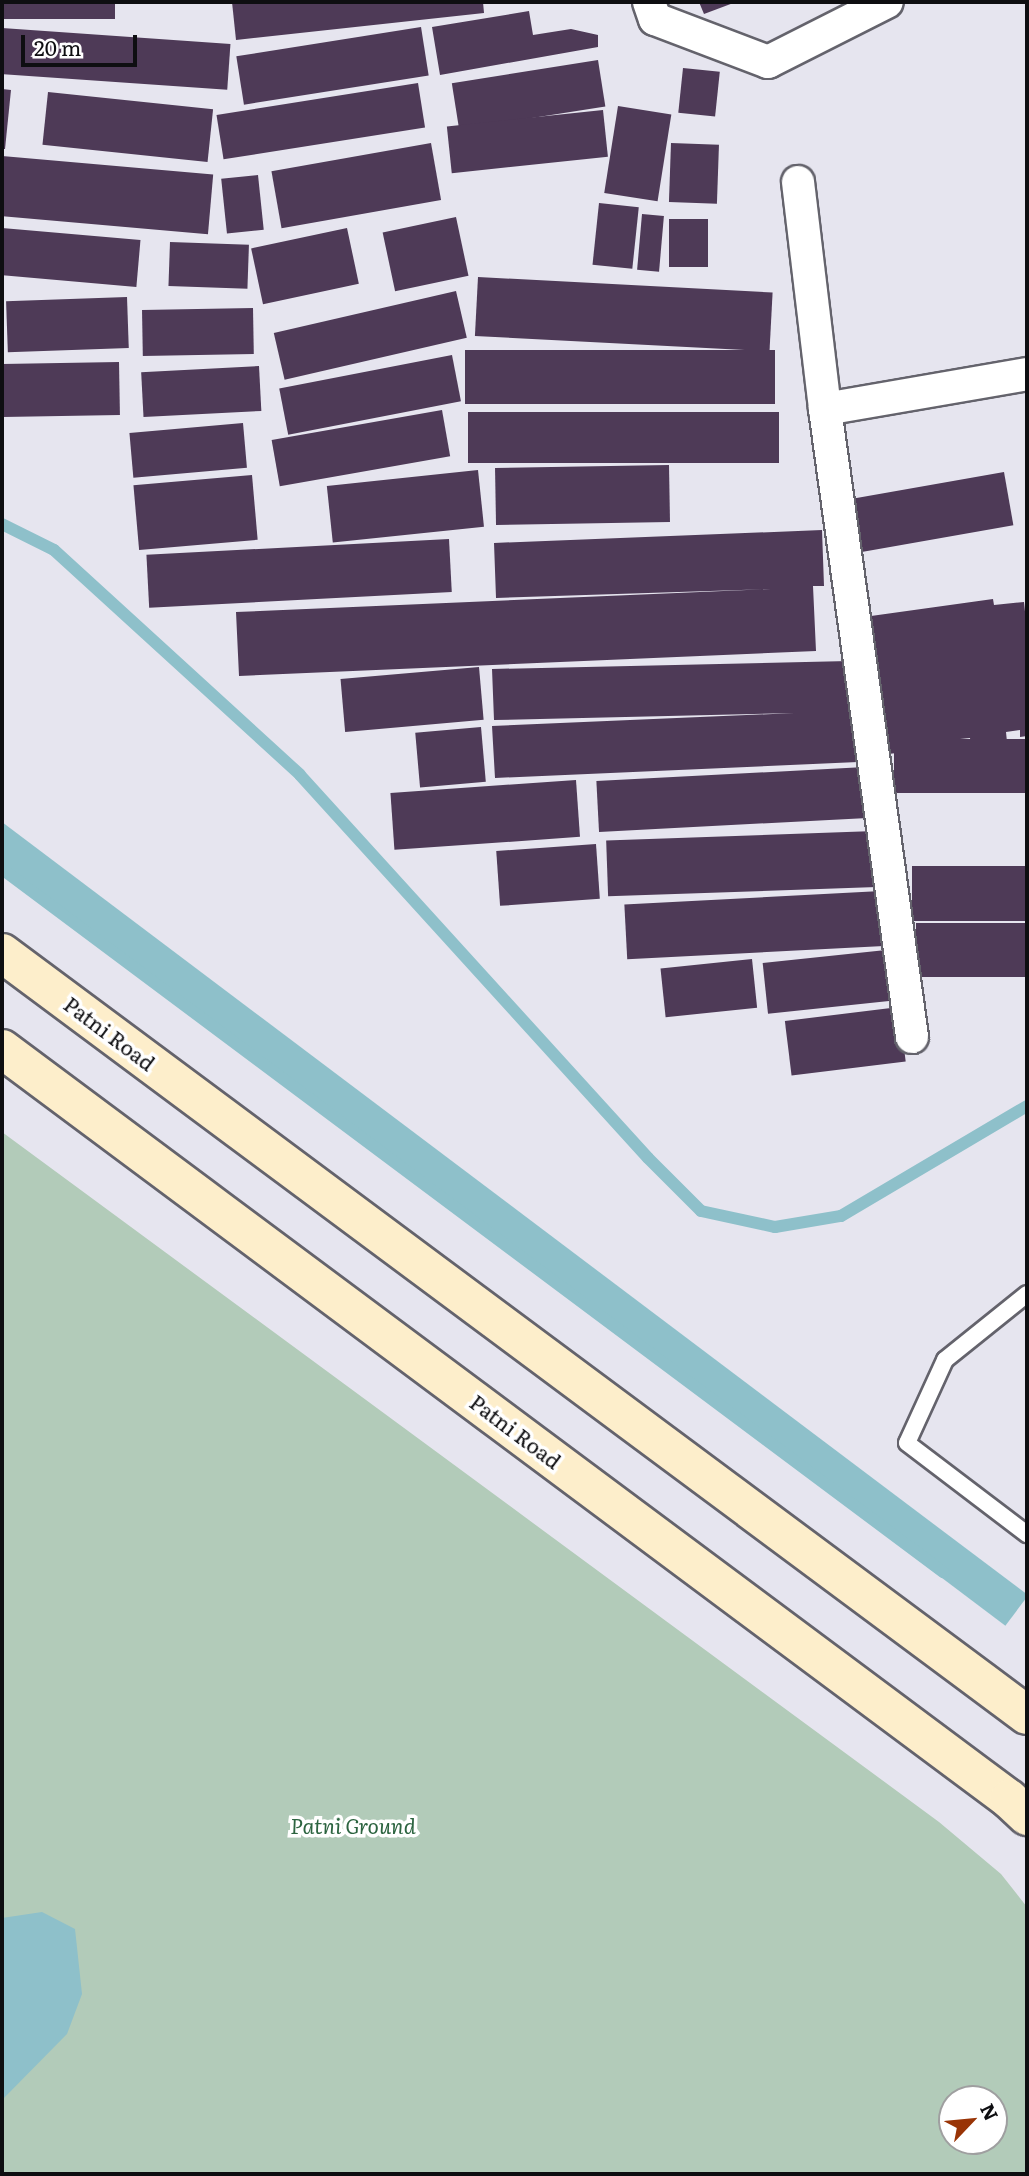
<!DOCTYPE html>
<html>
<head>
<meta charset="utf-8">
<style>
	body { margin:0 }
	#map { position:relative; width:1029px; height:2176px; overflow:hidden; background:#e6e5ef; font-family:Literata,serif }
	div>[style] { position:absolute }
	.green>* { inset:0; background:#b2cbb9 }
	.water>* { inset:0; background:#8ec0ca; transform-origin:0 0 }
	.stream>* { height:12px; margin:-6px; padding:0 6px; transform-origin:6px; border-radius:6px; background:#8ec0ca }
	.building>* { inset:0; background:#4e3a57; transform-origin:0 0 }
	.roads { filter:drop-shadow(2px 0 #64636c) drop-shadow(-2px 0 #64636c) drop-shadow(0 2px #64636c) drop-shadow(0 -2px #64636c) }
	.service>* { height:16px; margin:-8px; padding:0 8px; transform-origin:8px; border-radius:8px; background:#fff }
	.minor>* { height:32px; margin:-16px; padding:0 16px; transform-origin:16px; border-radius:16px; background:#fff }
	.secondary>* { height:38px; margin:-19px; padding:0 19px; transform-origin:19px; border-radius:19px; background:#fdeecb }
	span { translate:-50% -50%; white-space:nowrap; text-align:center; line-height:1.15; -webkit-text-stroke:7px #fff; paint-order:stroke }
	.street-label { font-size:21px; color:#0e0e11 }
	.park-label { font-size:21px; color:#2c6440; font-style:italic }
	.frame { position:absolute; inset:0; border:4px solid #0e0e11; pointer-events:none }
	.north { position:absolute; left:938px; top:2085px; width:70px; height:70px; box-sizing:border-box; background:#fff; border:2px solid #9f9fa0; border-radius:50%; rotate:64deg; font-size:19px; font-weight:700; line-height:28px; text-align:center; color:#0e0e11 }
	.north::after { content:''; display:block; margin:auto; width:24px; height:32px; background:#993406; clip-path:polygon(50% 0,100% 100%,50% 72%,0 100%) }
	.scale { position:absolute; left:21px; top:35px; width:116px; height:32px; box-sizing:border-box; border:4px solid #0e0e11; border-top:0; padding-left:9px; font-size:21px; line-height:24px; white-space:nowrap; color:#0e0e11; -webkit-text-stroke:5px #fff; paint-order:stroke }
</style>
</head>
<body>
<div id="map">
	<div class="green">
		<i style="clip-path:polygon(evenodd,2px 1132px,939px 1822px,1001px 1874px,1027px 1907px,1027px 2174px,2px 2174px,2px 1132px,952px 2099px,994px 2099px,994px 2141px,952px 2141px,952px 2099px)"></i>
	</div>
	<div class="water">
		<i style="left:2px;top:822px;width:1285px;height:38px;rotate:37deg"></i>
		<i style="clip-path:polygon(42px 1912px,75px 1929px,82px 1994px,67px 2034px,2px 2100px,2px 1918px)"></i>
	</div>
	<div class="stream">
		<i style="left:2px;top:524px;width:58px;rotate:26.6deg"></i>
		<i style="left:54px;top:550px;width:333px;rotate:42.4deg"></i>
		<i style="left:300px;top:775px;width:517px;rotate:47.74deg"></i>
		<i style="left:648px;top:1158px;width:75px;rotate:45deg"></i>
		<i style="left:701px;top:1211px;width:76px;rotate:12.2deg"></i>
		<i style="left:775px;top:1227px;width:67px;rotate:-9.5deg"></i>
		<i style="left:841px;top:1216px;width:216px;rotate:-30.6deg"></i>
		<i style="left:2px;top:869px;width:1175px;rotate:36.76deg"></i>
	</div>
	<div class="building">
		<i style="left:2px;top:2px;width:113px;height:17px"></i>
		<i style="clip-path:polygon(232px 2px,483px 2px,484px 13px,236px 40px)"></i>
		<i style="clip-path:polygon(699px 2px,736px 2px,704px 14px)"></i>
		<i style="clip-path:polygon(529px 11px,533px 35px,571px 29px,598px 35px,598px 47px,440px 75px,432px 27px)"></i>
		<i style="left:421px;top:27px;width:49px;height:187px;rotate:81deg"></i>
		<i style="left:2px;top:28px;width:229px;height:46px;rotate:4deg"></i>
		<i style="left:598px;top:60px;width:47px;height:148px;rotate:81deg"></i>
		<i style="left:683px;top:68px;width:37px;height:45px;rotate:6deg"></i>
		<i style="left:418px;top:83px;width:45px;height:204px;rotate:81deg"></i>
		<i style="clip-path:polygon(2px 89px,11px 90px,5px 149px,2px 149px)"></i>
		<i style="left:48px;top:92px;width:166px;height:53px;rotate:6deg"></i>
		<i style="left:618px;top:106px;width:54px;height:88px;rotate:9deg"></i>
		<i style="left:603px;top:110px;width:47px;height:157px;rotate:84deg"></i>
		<i style="left:431px;top:143px;width:58px;height:162px;rotate:80deg"></i>
		<i style="left:671px;top:143px;width:48px;height:59px;rotate:2deg"></i>
		<i style="left:2px;top:156px;width:212px;height:60px;rotate:5deg"></i>
		<i style="left:258px;top:175px;width:55px;height:37px;rotate:84deg"></i>
		<i style="left:599px;top:203px;width:40px;height:62px;rotate:6deg"></i>
		<i style="left:642px;top:214px;width:22px;height:56px;rotate:5deg"></i>
		<i style="left:456px;top:217px;width:60px;height:75px;rotate:78deg"></i>
		<i style="left:669px;top:219px;width:39px;height:48px"></i>
		<i style="left:2px;top:228px;width:139px;height:47px;rotate:5deg"></i>
		<i style="left:347px;top:228px;width:57px;height:98px;rotate:78deg"></i>
		<i style="left:170px;top:242px;width:79px;height:44px;rotate:2deg"></i>
		<i style="left:478px;top:277px;width:295px;height:59px;rotate:3deg"></i>
		<i style="left:456px;top:291px;width:48px;height:187px;rotate:77deg"></i>
		<i style="left:127px;top:297px;width:51px;height:121px;rotate:88deg"></i>
		<i style="left:253px;top:308px;width:46px;height:111px;rotate:89deg"></i>
		<i style="left:465px;top:350px;width:310px;height:54px"></i>
		<i style="left:452px;top:355px;width:47px;height:176px;rotate:79deg"></i>
		<i style="left:119px;top:362px;width:53px;height:117px;rotate:89deg"></i>
		<i style="left:259px;top:366px;width:45px;height:118px;rotate:87deg"></i>
		<i style="left:442px;top:410px;width:47px;height:173px;rotate:80deg"></i>
		<i style="left:468px;top:412px;width:311px;height:51px"></i>
		<i style="left:243px;top:423px;width:45px;height:114px;rotate:85deg"></i>
		<i style="left:669px;top:465px;width:57px;height:174px;rotate:89deg"></i>
		<i style="left:478px;top:470px;width:57px;height:152px;rotate:84deg"></i>
		<i style="left:1004px;top:472px;width:54px;height:154px;rotate:80deg"></i>
		<i style="left:252px;top:475px;width:65px;height:119px;rotate:85deg"></i>
		<i style="clip-path:polygon(822px 530px,824px 586px,813px 586px,816px 651px,239px 676px,236px 612px,771px 589px,496px 598px,494px 543px)"></i>
		<i style="left:449px;top:539px;width:53px;height:303px;rotate:87deg"></i>
		<i style="clip-path:polygon(993px 599px,994px 605px,1024px 602px,1027px 631px,1027px 736px,1020px 737px,1020px 730px,1006px 732px,1007px 742px,971px 746px,970px 738px,950px 740px,951px 747px,888px 754px,871px 616px)"></i>
		<i style="clip-path:polygon(849px 661px,850px 711px,856px 711px,858px 762px,495px 778px,492px 726px,795px 713px,494px 720px,492px 669px)"></i>
		<i style="left:479px;top:667px;width:53px;height:139px;rotate:85deg"></i>
		<i style="left:481px;top:727px;width:55px;height:66px;rotate:85deg"></i>
		<i style="left:1027px;top:739px;width:54px;height:133px;rotate:90deg"></i>
		<i style="left:865px;top:767px;width:51px;height:269px;rotate:87deg"></i>
		<i style="left:576px;top:780px;width:57px;height:186px;rotate:86deg"></i>
		<i style="left:875px;top:831px;width:56px;height:269px;rotate:88deg"></i>
		<i style="left:596px;top:844px;width:55px;height:100px;rotate:86deg"></i>
		<i style="left:1027px;top:866px;width:55px;height:115px;rotate:90deg"></i>
		<i style="left:881px;top:891px;width:55px;height:257px;rotate:87deg"></i>
		<i style="left:1027px;top:923px;width:54px;height:111px;rotate:90deg"></i>
		<i style="left:886px;top:950px;width:51px;height:124px;rotate:84deg"></i>
		<i style="left:752px;top:959px;width:49px;height:92px;rotate:84deg"></i>
		<i style="left:899px;top:1007px;width:55px;height:115px;rotate:83deg"></i>
	</div>
	<div class="roads">
		<div class="service">
			<i style="left:1027px;top:1294px;width:105px;rotate:141.2deg"></i>
			<i style="left:945px;top:1360px;width:91px;rotate:114.6deg"></i>
			<i style="left:907px;top:1443px;width:151px;rotate:37.2deg"></i>
		</div>
		<div class="minor">
			<i style="left:649px;top:2px;width:18px;rotate:71deg"></i>
			<i style="left:655px;top:19px;width:121px;rotate:20.8deg"></i>
			<i style="left:768px;top:62px;width:133px;rotate:-26.8deg"></i>
			<i style="left:798px;top:182px;width:229px;rotate:83.2deg"></i>
			<i style="left:825px;top:409px;width:634px;rotate:82.11deg"></i>
			<i style="left:825px;top:409px;width:205px;rotate:-9.8deg"></i>
		</div>
		<div class="secondary">
			<i style="left:2px;top:953px;width:1277px;rotate:36.63deg"></i>
			<i style="left:2px;top:1049px;width:1256px;rotate:36.68deg"></i>
			<i style="left:1009px;top:1799px;width:25px;rotate:43deg"></i>
		</div>
	</div>
	<div class="street-label">
		<span style="left:110px;top:1033px;rotate:37deg">Patni Road</span>
		<span style="left:516px;top:1431px;rotate:37deg">Patni Road</span>
	</div>
	<div class="park-label">
		<span style="left:353px;top:1825px">Patni Ground</span>
	</div>
	<div class="frame"></div>
	<div class="north">N</div>
	<div class="scale">20 m</div>
</div>
</body>
</html>
